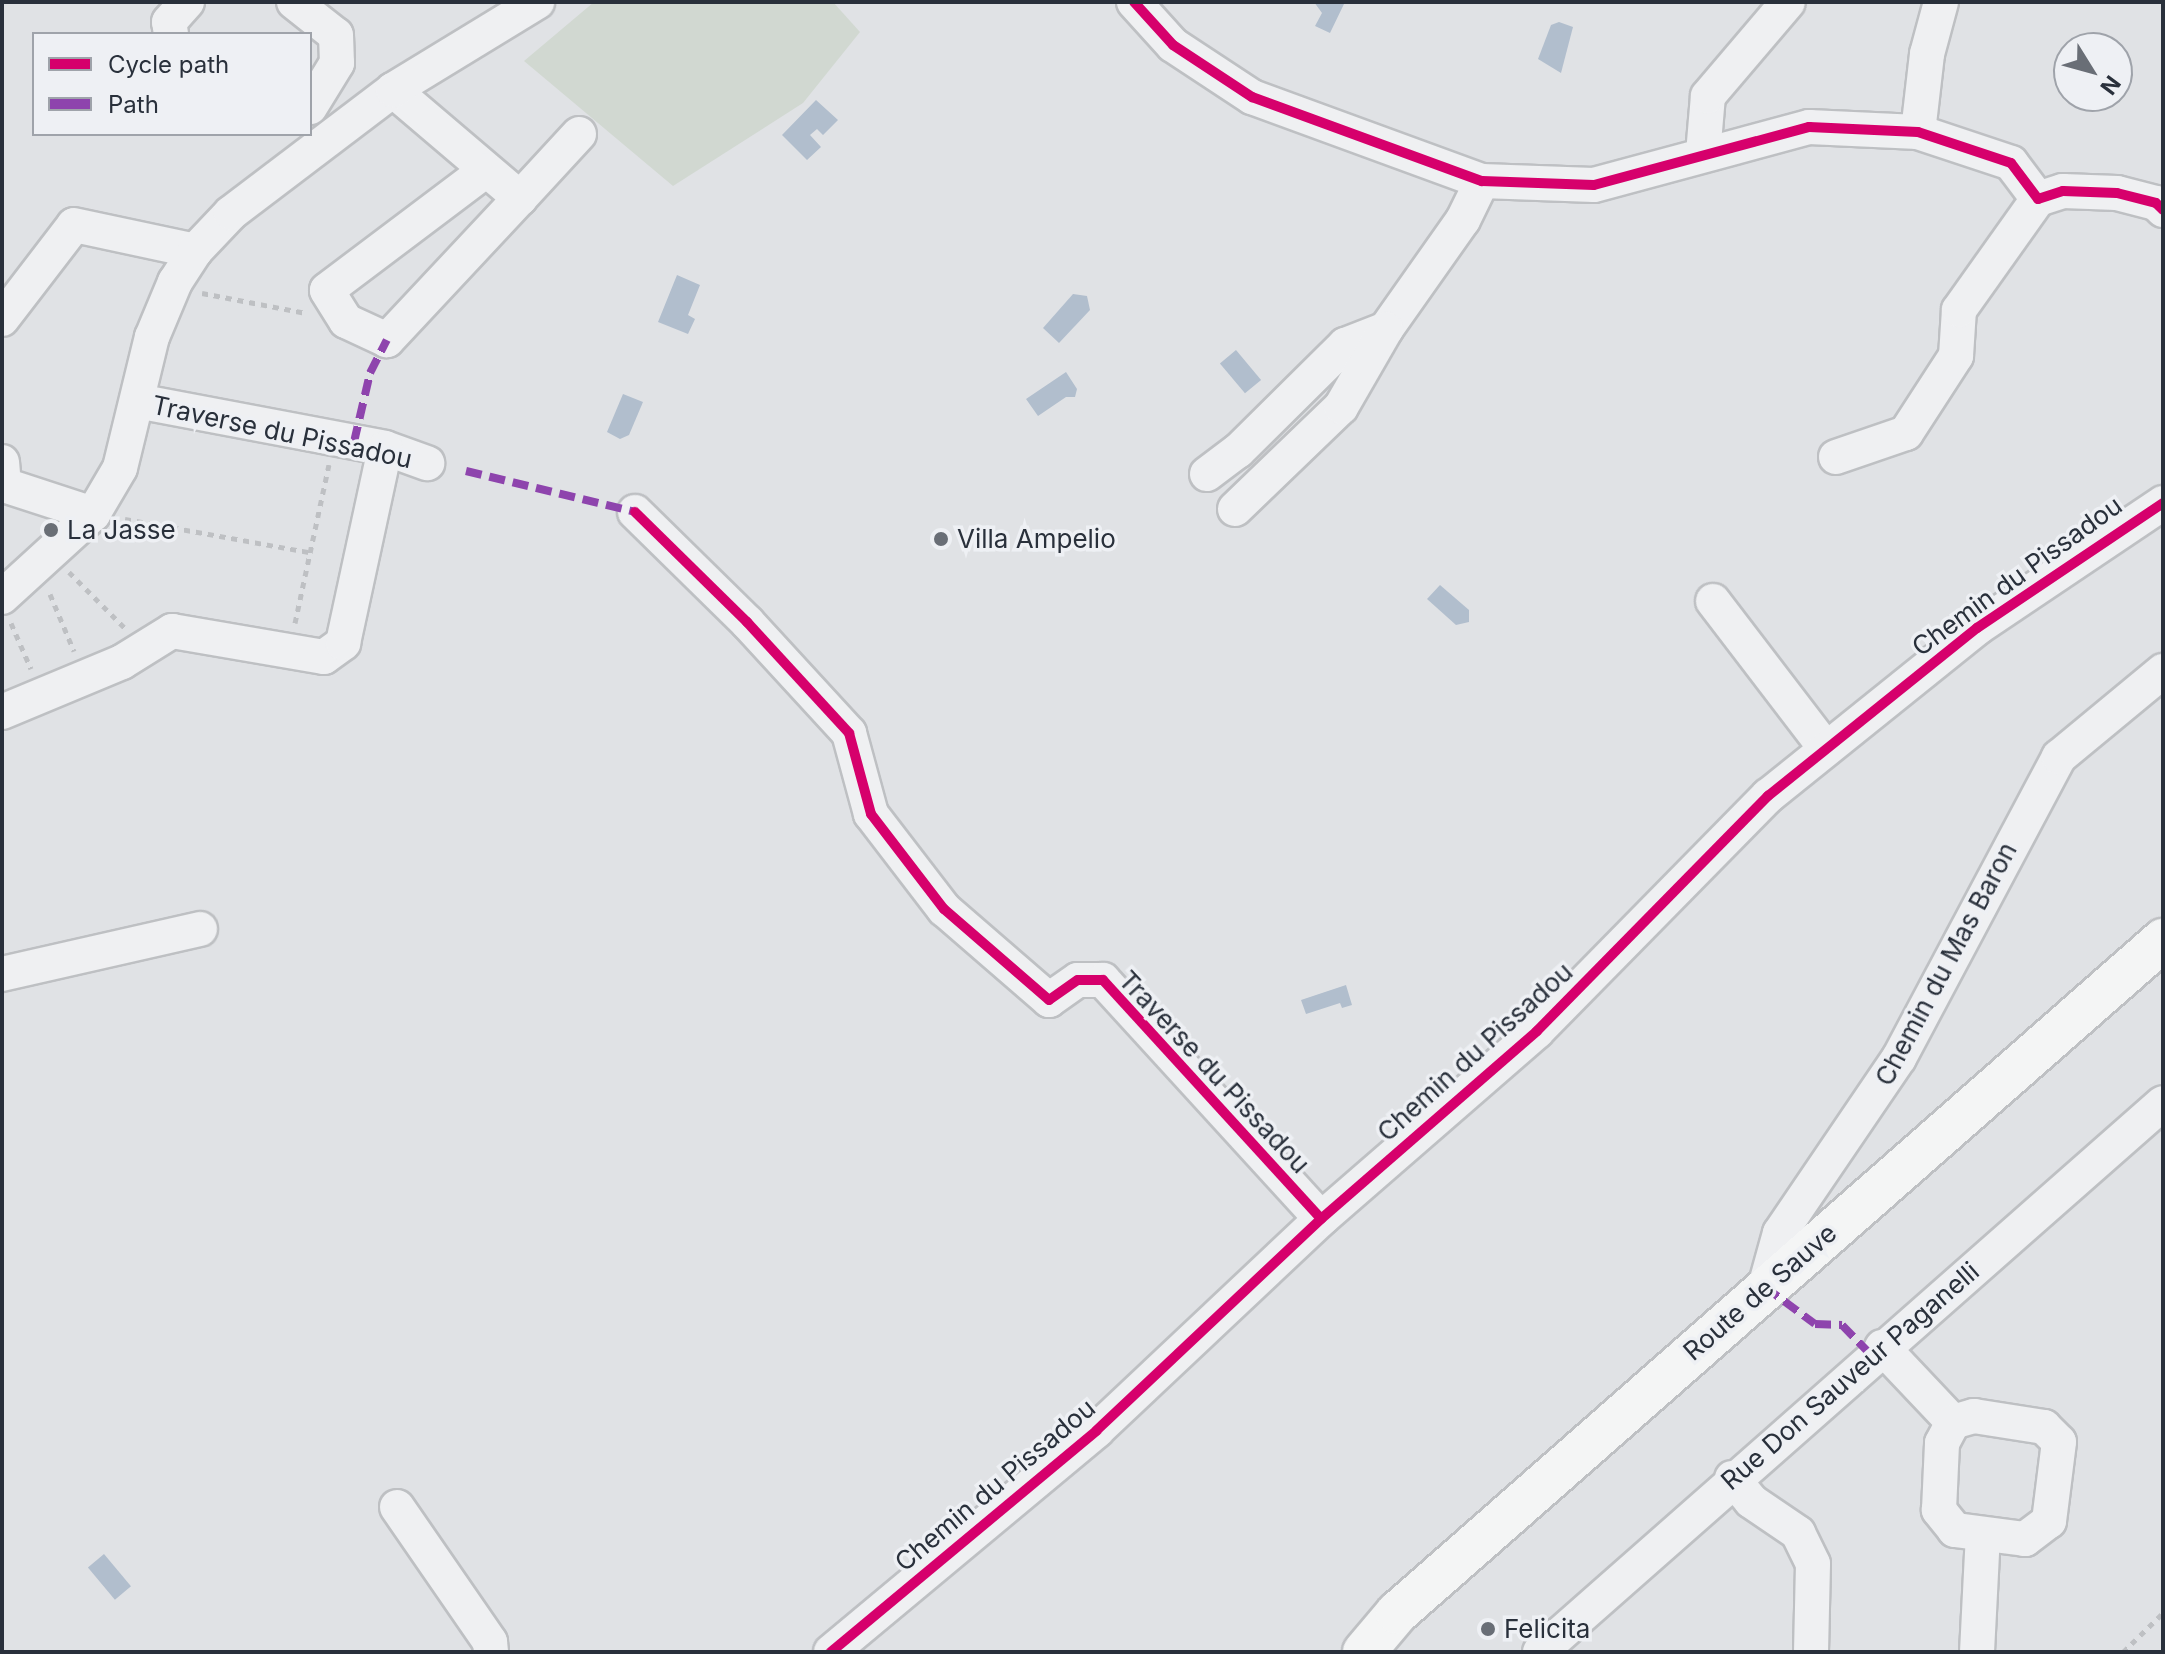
<!DOCTYPE html>
<html>
<head>
<meta charset="utf-8">
<style>
	body { margin:0 }
	#map { position:relative; width:2165px; height:1654px; overflow:hidden; background:#e0e2e5; font-family:Inter,sans-serif }
	div>[style] { position:absolute }
	.green>* { inset:0; background:#d1d8d1 }
	.water>* { inset:0; background:#b1becd; transform-origin:0 0 }
	.path>* { height:5px; margin-top:-2.5px; transform-origin:0; background:repeating-linear-gradient(90deg,#bec0c3 0 6px,transparent 0 12px) }
	.roads { filter:drop-shadow(2px 0 #bec0c3) drop-shadow(-2px 0 #bec0c3) drop-shadow(0 2px #bec0c3) drop-shadow(0 -2px #bec0c3) }
	.minor>* { height:34px; margin:-17px; padding:0 17px; transform-origin:17px; border-radius:17px; background:#eff0f2 }
	.major>* { height:42px; margin:-21px; padding:0 21px; transform-origin:21px; border-radius:21px; background:#f4f5f5 }
	.quiet>* { height:8px; margin-top:-4px; transform-origin:0; background:repeating-linear-gradient(90deg,#8e44ad 0 16px,transparent 0 24px) }
	.cycleway>* { height:10px; margin:-5px; padding:0 5px; transform-origin:5px; border-radius:5px; background:#d6006c }
	.dots>* { width:22px; height:22px; translate:-50% -50%; box-sizing:border-box; border:4px solid #eef0f4; border-radius:50% }
	span { translate:-50% -50%; white-space:nowrap; text-align:center; line-height:1.15; -webkit-text-stroke:7px #eef0f4; paint-order:stroke }
	.street-label { font-size:26px; color:#29303b }
	.poi-label { font-size:26px; color:#29303b }
	.left { translate:0 -50%; text-align:left }
	.frame { position:absolute; inset:0; border:4px solid #29303b; pointer-events:none }
	.legend { position:absolute; left:32px; top:32px; width:280px; height:104px; box-sizing:border-box; background:#eef0f4; border:2px solid #9fa3aa; margin:0; padding:10px 14px; list-style:none; font-size:24px; color:#29303b }
	.legend li { display:flex; align-items:center; gap:16px; height:40px }
	.legend b { width:40px; border:2px solid #9fa3aa }
	.north { position:absolute; left:2053px; top:32px; width:80px; height:80px; box-sizing:border-box; background:#eef0f4; border:2px solid #9fa3aa; border-radius:50%; rotate:127deg; font-size:22px; font-weight:700; line-height:32px; text-align:center; color:#29303b }
	.north::after { content:''; display:block; margin:auto; width:28px; height:36px; background:#696e76; clip-path:polygon(50% 0,100% 100%,50% 72%,0 100%) }
</style>
</head>
<body>
<div id="map">
	<div class="green">
		<i style="clip-path:polygon(594px 2px,833px 2px,860px 32px,803px 103px,673px 186px,524px 61px)"></i>
	</div>
	<div class="water">
		<i style="clip-path:polygon(1314px 2px,1344px 4px,1330px 33px,1315px 26px,1322px 13px)"></i>
		<i style="clip-path:polygon(1559px 22px,1573px 27px,1561px 73px,1538px 59px,1551px 25px)"></i>
		<i style="clip-path:polygon(816px 100px,838px 120px,823px 135px,817px 129px,810px 135px,821px 147px,807px 160px,782px 135px)"></i>
		<i style="clip-path:polygon(677px 275px,700px 285px,688px 315px,695px 319px,688px 334px,658px 322px)"></i>
		<i style="clip-path:polygon(1073px 294px,1087px 296px,1090px 310px,1059px 343px,1043px 328px)"></i>
		<i style="left:1236px;top:350px;width:39px;height:21px;rotate:50deg"></i>
		<i style="clip-path:polygon(1066px 372px,1077px 389px,1075px 397px,1066px 397px,1038px 416px,1026px 399px)"></i>
		<i style="clip-path:polygon(623px 394px,643px 402px,629px 435px,620px 439px,607px 432px)"></i>
		<i style="clip-path:polygon(1440px 585px,1469px 610px,1469px 622px,1456px 625px,1427px 599px)"></i>
		<i style="clip-path:polygon(1346px 985px,1352px 1005px,1342px 1008px,1340px 1003px,1306px 1014px,1301px 1000px)"></i>
		<i style="left:104px;top:1554px;width:42px;height:21px;rotate:50deg"></i>
	</div>
	<div class="path">
		<i style="left:202px;top:293px;width:106px;rotate:10.9deg"></i>
		<i style="left:125px;top:519px;width:187px;rotate:10.2deg"></i>
		<i style="left:69px;top:572px;width:78px;rotate:45deg"></i>
		<i style="left:50px;top:594px;width:62px;rotate:67.2deg"></i>
		<i style="left:11px;top:623px;width:50px;rotate:66.5deg"></i>
		<i style="left:295px;top:623px;width:162px;rotate:-77.9deg"></i>
		<i style="left:2123px;top:1652px;width:56px;rotate:-44.3deg"></i>
	</div>
	<div class="roads">
		<div class="minor">
			<i style="left:294px;top:2px;width:53px;rotate:38.2deg"></i>
			<i style="left:336px;top:35px;width:28px;rotate:88deg"></i>
			<i style="left:337px;top:63px;width:52px;rotate:121.5deg"></i>
			<i style="left:1134px;top:2px;width:58px;rotate:47.8deg"></i>
			<i style="left:1173px;top:45px;width:95px;rotate:33.4deg"></i>
			<i style="left:1252px;top:97px;width:245px;rotate:20.1deg"></i>
			<i style="left:1482px;top:181px;width:112px;rotate:2deg"></i>
			<i style="left:1594px;top:185px;width:223px;rotate:-15.1deg"></i>
			<i style="left:1809px;top:127px;width:109px;rotate:2.6deg"></i>
			<i style="left:1918px;top:132px;width:98px;rotate:18.4deg"></i>
			<i style="left:2011px;top:163px;width:45px;rotate:53.1deg"></i>
			<i style="left:2038px;top:199px;width:26px;rotate:-18deg"></i>
			<i style="left:2063px;top:191px;width:54px;rotate:2.1deg"></i>
			<i style="left:2117px;top:193px;width:40px;rotate:14.4deg"></i>
			<i style="left:2156px;top:203px;width:10px;rotate:45deg"></i>
			<i style="left:171px;top:34px;width:12px;rotate:-99deg"></i>
			<i style="left:169px;top:22px;width:27px;rotate:-48deg"></i>
			<i style="left:393px;top:90px;width:167px;rotate:40.4deg"></i>
			<i style="left:520px;top:198px;width:195px;rotate:133.1deg"></i>
			<i style="left:387px;top:340px;width:45px;rotate:-155.1deg"></i>
			<i style="left:346px;top:321px;width:36px;rotate:-122deg"></i>
			<i style="left:327px;top:290px;width:199px;rotate:-37deg"></i>
			<i style="left:1918px;top:132px;width:79px;rotate:-83.4deg"></i>
			<i style="left:1927px;top:54px;width:54px;rotate:-74.9deg"></i>
			<i style="left:1703px;top:154px;width:58px;rotate:-85.1deg"></i>
			<i style="left:1708px;top:96px;width:123px;rotate:-49.6deg"></i>
			<i style="left:520px;top:198px;width:87px;rotate:-47.3deg"></i>
			<i style="left:2px;top:319px;width:118px;rotate:-52.5deg"></i>
			<i style="left:74px;top:225px;width:124px;rotate:12.1deg"></i>
			<i style="left:137px;top:401px;width:252px;rotate:10.7deg"></i>
			<i style="left:385px;top:448px;width:45px;rotate:19.7deg"></i>
			<i style="left:1836px;top:457px;width:74px;rotate:-18.9deg"></i>
			<i style="left:1906px;top:433px;width:92px;rotate:-57deg"></i>
			<i style="left:1956px;top:356px;width:46px;rotate:-86.3deg"></i>
			<i style="left:1959px;top:310px;width:136px;rotate:-54.6deg"></i>
			<i style="left:2px;top:462px;width:23px;rotate:85deg"></i>
			<i style="left:4px;top:485px;width:94px;rotate:18deg"></i>
			<i style="left:1207px;top:474px;width:39px;rotate:-37deg"></i>
			<i style="left:1238px;top:451px;width:151px;rotate:-44.7deg"></i>
			<i style="left:1345px;top:345px;width:44px;rotate:-21.3deg"></i>
			<i style="left:1386px;top:329px;width:133px;rotate:-54.8deg"></i>
			<i style="left:1463px;top:220px;width:43px;rotate:-64deg"></i>
			<i style="left:1235px;top:509px;width:147px;rotate:-43.9deg"></i>
			<i style="left:1341px;top:407px;width:90px;rotate:-60deg"></i>
			<i style="left:635px;top:512px;width:157px;rotate:44.5deg"></i>
			<i style="left:747px;top:622px;width:151px;rotate:47.4deg"></i>
			<i style="left:849px;top:733px;width:84px;rotate:74.8deg"></i>
			<i style="left:871px;top:814px;width:120px;rotate:52.5deg"></i>
			<i style="left:944px;top:909px;width:139px;rotate:40.9deg"></i>
			<i style="left:1049px;top:1000px;width:35px;rotate:-35deg"></i>
			<i style="left:1078px;top:980px;width:25px"></i>
			<i style="left:1103px;top:980px;width:323px;rotate:47.6deg"></i>
			<i style="left:2px;top:597px;width:123px;rotate:-42.4deg"></i>
			<i style="left:93px;top:514px;width:53px;rotate:-59.6deg"></i>
			<i style="left:120px;top:468px;width:135px;rotate:-76.3deg"></i>
			<i style="left:152px;top:337px;width:60px;rotate:-67.3deg"></i>
			<i style="left:175px;top:282px;width:37px;rotate:-57deg"></i>
			<i style="left:195px;top:251px;width:52px;rotate:-46.5deg"></i>
			<i style="left:231px;top:213px;width:203px;rotate:-37.2deg"></i>
			<i style="left:393px;top:90px;width:169px;rotate:-31.4deg"></i>
			<i style="left:1713px;top:601px;width:186px;rotate:52.6deg"></i>
			<i style="left:2px;top:712px;width:130px;rotate:-22.6deg"></i>
			<i style="left:122px;top:662px;width:59px;rotate:-31.8deg"></i>
			<i style="left:172px;top:631px;width:154px;rotate:9.7deg"></i>
			<i style="left:324px;top:657px;width:24px;rotate:-36deg"></i>
			<i style="left:343px;top:643px;width:199px;rotate:-77.8deg"></i>
			<i style="left:2px;top:974px;width:203px;rotate:-12.8deg"></i>
			<i style="left:1765px;top:1287px;width:56px;rotate:-74.5deg"></i>
			<i style="left:1780px;top:1233px;width:212px;rotate:-55.8deg"></i>
			<i style="left:1899px;top:1058px;width:341px;rotate:-62deg"></i>
			<i style="left:2059px;top:757px;width:135px;rotate:-39.6deg"></i>
			<i style="left:1882px;top:1347px;width:103px;rotate:46.6deg"></i>
			<i style="left:1974px;top:1416px;width:71px;rotate:8.9deg"></i>
			<i style="left:2044px;top:1427px;width:21px;rotate:45deg"></i>
			<i style="left:2059px;top:1442px;width:80px;rotate:97.2deg"></i>
			<i style="left:2049px;top:1521px;width:30px;rotate:143deg"></i>
			<i style="left:2025px;top:1539px;width:71px;rotate:-172.7deg"></i>
			<i style="left:1955px;top:1530px;width:26px;rotate:-129deg"></i>
			<i style="left:1939px;top:1510px;width:67px;rotate:-87.4deg"></i>
			<i style="left:1942px;top:1443px;width:24px;rotate:-62deg"></i>
			<i style="left:1953px;top:1422px;width:22px;rotate:-16deg"></i>
			<i style="left:1732px;top:1478px;width:30px;rotate:50deg"></i>
			<i style="left:1751px;top:1501px;width:57px;rotate:34.2deg"></i>
			<i style="left:1798px;top:1533px;width:34px;rotate:64deg"></i>
			<i style="left:1813px;top:1564px;width:88px;rotate:91.3deg"></i>
			<i style="left:397px;top:1507px;width:164px;rotate:55.4deg"></i>
			<i style="left:490px;top:1642px;width:10px;rotate:84deg"></i>
			<i style="left:831px;top:1652px;width:346px;rotate:-39.8deg"></i>
			<i style="left:1097px;top:1430px;width:308px;rotate:-43.3deg"></i>
			<i style="left:1321px;top:1219px;width:286px;rotate:-41deg"></i>
			<i style="left:1537px;top:1031px;width:330px;rotate:-45.5deg"></i>
			<i style="left:1768px;top:796px;width:268px;rotate:-38.8deg"></i>
			<i style="left:1977px;top:628px;width:224px;rotate:-33.9deg"></i>
			<i style="left:1540px;top:1652px;width:830px;rotate:-41.39deg"></i>
			<i style="left:1977px;top:1652px;width:117px;rotate:-87.1deg"></i>
		</div>
		<div class="major">
			<i style="left:1364px;top:1652px;width:51px;rotate:-49.8deg"></i>
			<i style="left:1397px;top:1613px;width:1020px;rotate:-41.3deg"></i>
		</div>
	</div>
	<div class="quiet">
		<i style="left:354px;top:442px;width:71px;rotate:-76.9deg"></i>
		<i style="left:370px;top:373px;width:37px;rotate:-63deg"></i>
		<i style="left:466px;top:471px;width:174px;rotate:13.6deg"></i>
		<i style="left:1765px;top:1287px;width:62px;rotate:36.5deg"></i>
		<i style="left:1815px;top:1324px;width:27px;rotate:2deg"></i>
		<i style="left:1842px;top:1325px;width:43px;rotate:45.9deg"></i>
	</div>
	<div class="cycleway">
		<i style="left:1134px;top:2px;width:58px;rotate:47.8deg"></i>
		<i style="left:1173px;top:45px;width:95px;rotate:33.4deg"></i>
		<i style="left:1252px;top:97px;width:245px;rotate:20.1deg"></i>
		<i style="left:1482px;top:181px;width:112px;rotate:2deg"></i>
		<i style="left:1594px;top:185px;width:223px;rotate:-15.1deg"></i>
		<i style="left:1809px;top:127px;width:109px;rotate:2.6deg"></i>
		<i style="left:1918px;top:132px;width:98px;rotate:18.4deg"></i>
		<i style="left:2011px;top:163px;width:45px;rotate:53.1deg"></i>
		<i style="left:2038px;top:199px;width:26px;rotate:-18deg"></i>
		<i style="left:2063px;top:191px;width:54px;rotate:2.1deg"></i>
		<i style="left:2117px;top:193px;width:40px;rotate:14.4deg"></i>
		<i style="left:2156px;top:203px;width:10px;rotate:45deg"></i>
		<i style="left:635px;top:512px;width:157px;rotate:44.5deg"></i>
		<i style="left:747px;top:622px;width:151px;rotate:47.4deg"></i>
		<i style="left:849px;top:733px;width:84px;rotate:74.8deg"></i>
		<i style="left:871px;top:814px;width:120px;rotate:52.5deg"></i>
		<i style="left:944px;top:909px;width:139px;rotate:40.9deg"></i>
		<i style="left:1049px;top:1000px;width:35px;rotate:-35deg"></i>
		<i style="left:1078px;top:980px;width:25px"></i>
		<i style="left:1103px;top:980px;width:323px;rotate:47.6deg"></i>
		<i style="left:831px;top:1652px;width:346px;rotate:-39.8deg"></i>
		<i style="left:1097px;top:1430px;width:308px;rotate:-43.3deg"></i>
		<i style="left:1321px;top:1219px;width:286px;rotate:-41deg"></i>
		<i style="left:1537px;top:1031px;width:330px;rotate:-45.5deg"></i>
		<i style="left:1768px;top:796px;width:268px;rotate:-38.8deg"></i>
		<i style="left:1977px;top:628px;width:224px;rotate:-33.9deg"></i>
	</div>
	<div class="dots">
		<i style="left:51px;top:530px;background:#696e76"></i>
		<i style="left:941px;top:539px;background:#696e76"></i>
		<i style="left:1488px;top:1629px;background:#696e76"></i>
	</div>
	<div class="street-label">
		<span style="left:282px;top:432px;rotate:12deg">Traverse du Pissadou</span>
		<span style="left:2017px;top:576px;rotate:-36deg">Chemin du Pissadou</span>
		<span style="left:1946px;top:964px;rotate:-62deg">Chemin du Mas Baron</span>
		<span style="left:1475px;top:1052px;rotate:-42deg">Chemin du Pissadou</span>
		<span style="left:1214px;top:1072px;rotate:47deg">Traverse du Pissadou</span>
		<span style="left:1760px;top:1292px;rotate:-41deg">Route de Sauve</span>
		<span style="left:1850px;top:1376px;rotate:-41deg">Rue Don Sauveur Paganelli</span>
		<span style="left:995px;top:1485px;rotate:-40deg">Chemin du Pissadou</span>
	</div>
	<div class="poi-label">
		<span class="left" style="left:67px;top:530px">La Jasse</span>
		<span class="left" style="left:957px;top:539px">Villa Ampelio</span>
		<span class="left" style="left:1504px;top:1629px">Felicita</span>
	</div>
	<div class="frame"></div>
	<ul class="legend">
	<li><b style="height:10px;background:#d6006c"></b>Cycle path</li>
	<li><b style="height:10px;background:#8e44ad"></b>Path</li>
	</ul>
	<div class="north">N</div>
</div>
</body>
</html>
